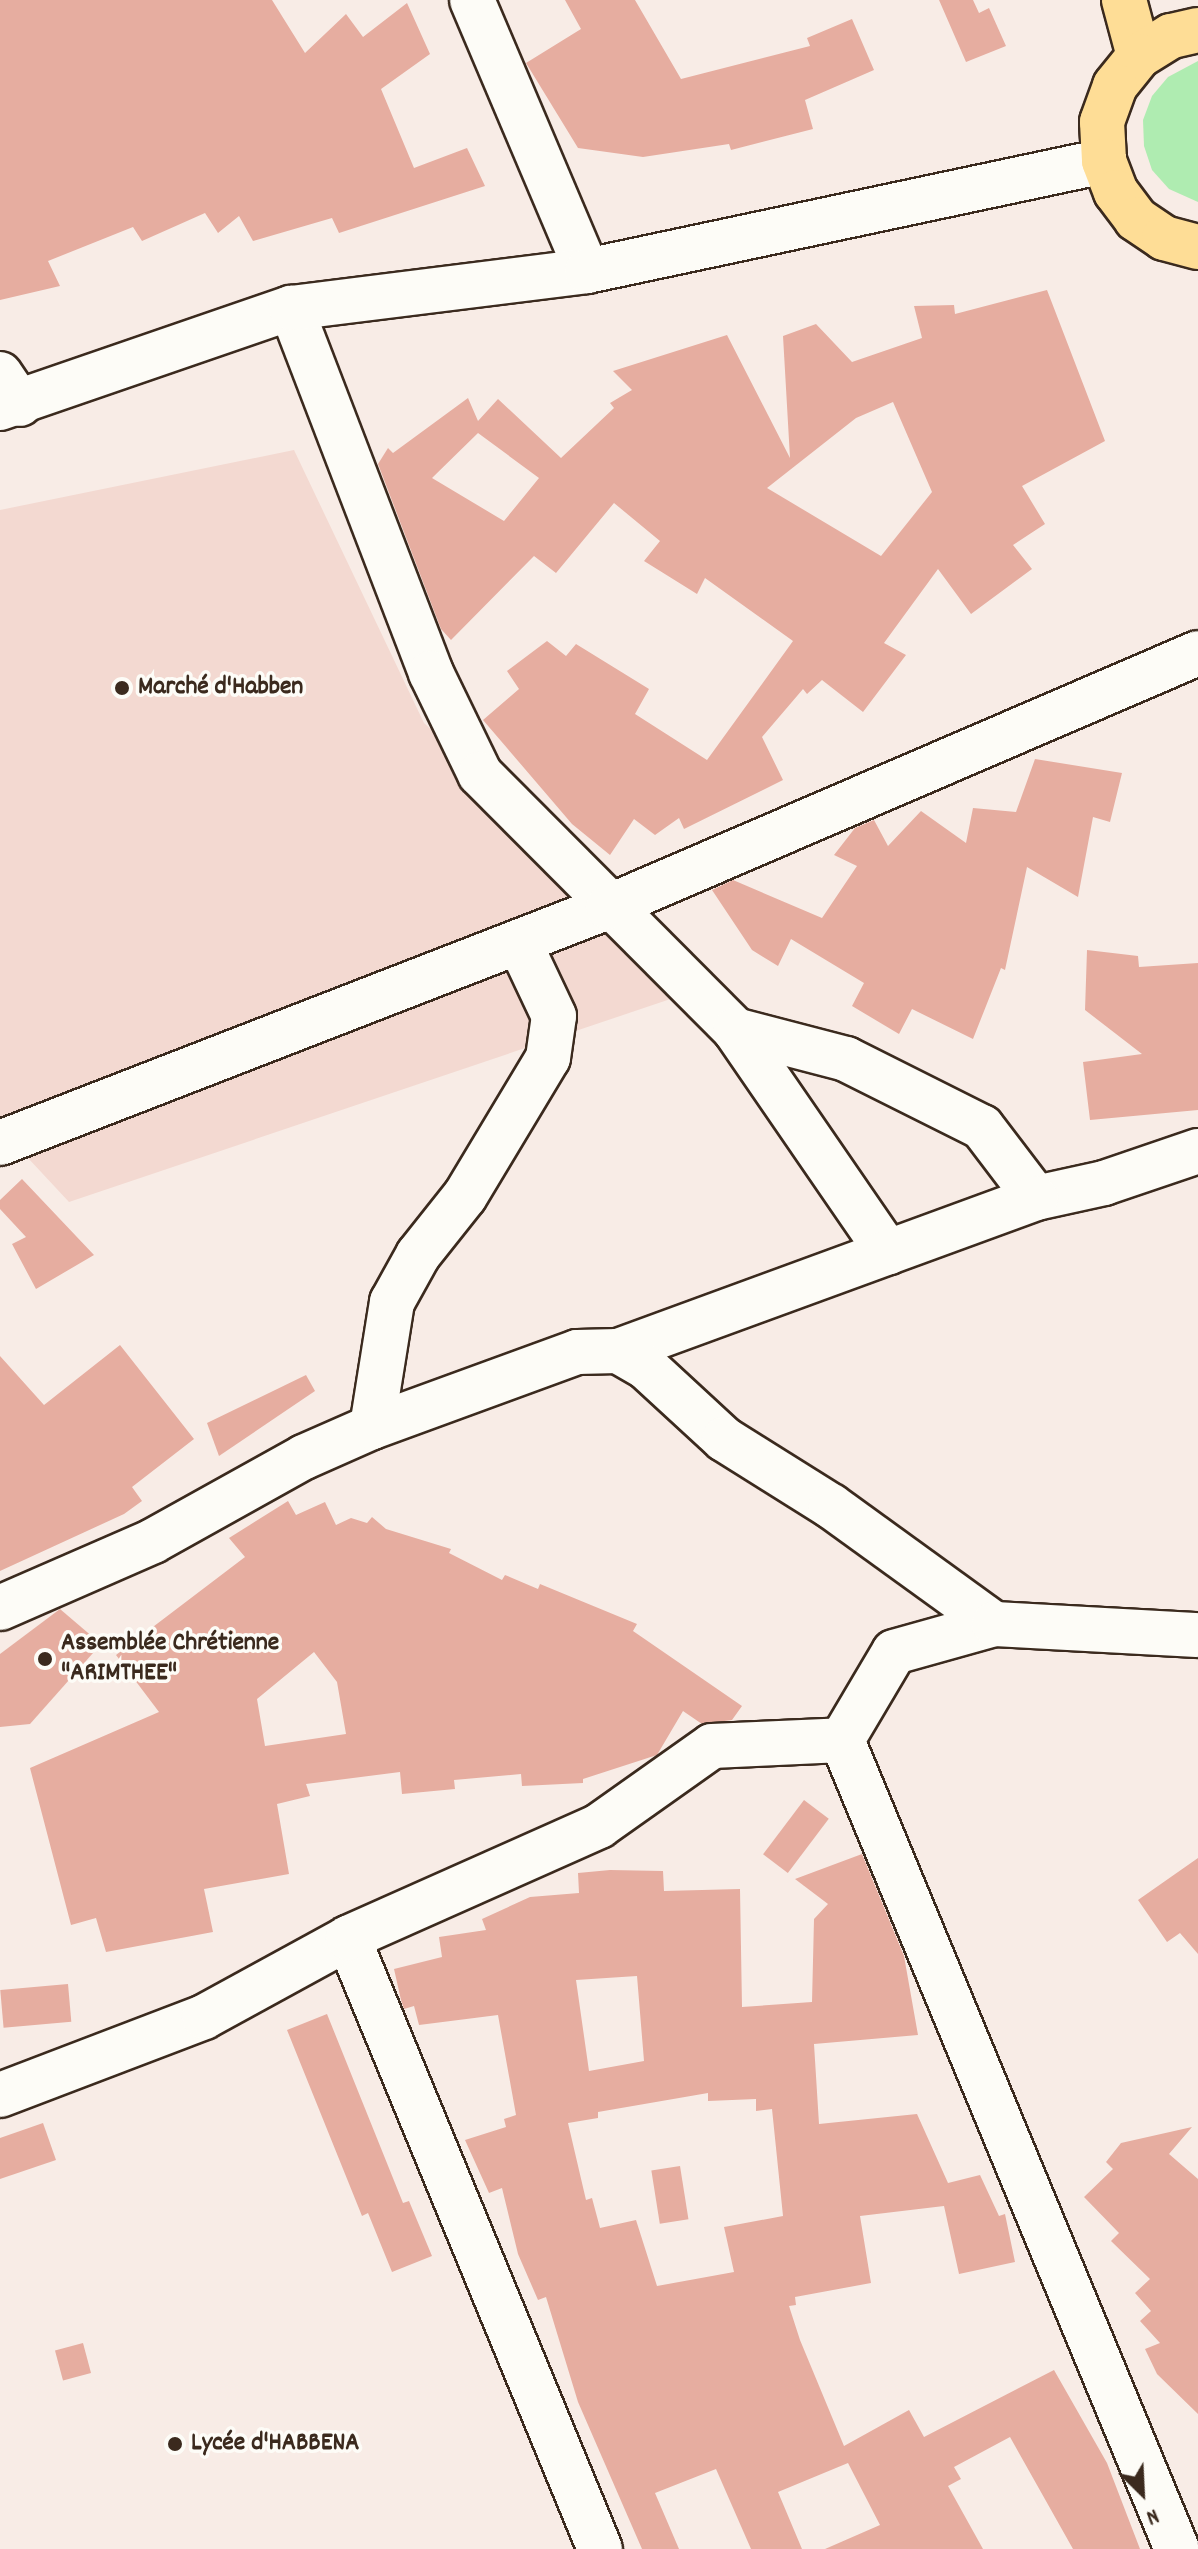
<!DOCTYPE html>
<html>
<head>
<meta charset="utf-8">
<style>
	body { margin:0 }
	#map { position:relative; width:1198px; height:2549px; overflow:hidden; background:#f8ece6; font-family:Dekko,sans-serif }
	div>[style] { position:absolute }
	.built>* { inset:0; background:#f3d9d1 }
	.green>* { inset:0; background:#afecb1 }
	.building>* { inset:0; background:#e6ada0; transform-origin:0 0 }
	.roads { filter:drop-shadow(2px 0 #3b2a1e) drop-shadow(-2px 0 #3b2a1e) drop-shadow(0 2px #3b2a1e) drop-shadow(0 -2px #3b2a1e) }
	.street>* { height:44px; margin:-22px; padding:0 22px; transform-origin:22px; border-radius:22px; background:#fdfcf7 }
	.secondary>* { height:44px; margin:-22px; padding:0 22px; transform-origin:22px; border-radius:22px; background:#fdfcf7 }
	.highway>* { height:44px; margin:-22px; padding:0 22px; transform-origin:22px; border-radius:22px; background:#fedd96 }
	.dots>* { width:22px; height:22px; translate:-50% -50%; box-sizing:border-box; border:4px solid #fdfcf7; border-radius:50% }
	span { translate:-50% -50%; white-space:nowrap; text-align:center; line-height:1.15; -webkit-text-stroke:7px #fdfcf7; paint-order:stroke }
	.poi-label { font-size:26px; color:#3b2a1e; font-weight:700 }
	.left { translate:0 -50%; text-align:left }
	.north { position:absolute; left:1102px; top:2453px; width:80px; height:80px; -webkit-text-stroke:6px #fdfcf7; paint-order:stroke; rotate:156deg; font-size:22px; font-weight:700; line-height:32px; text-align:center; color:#3b2a1e }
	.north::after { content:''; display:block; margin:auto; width:28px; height:36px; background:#3b2a1e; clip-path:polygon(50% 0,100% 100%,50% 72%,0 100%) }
</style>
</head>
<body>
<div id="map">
	<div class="built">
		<i style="clip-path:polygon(294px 450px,424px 723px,712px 985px,69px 1202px,0 1128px,0 510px)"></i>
	</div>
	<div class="green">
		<i style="clip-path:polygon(1198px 61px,1198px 202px,1169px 189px,1152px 170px,1144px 146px,1143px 120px,1152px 96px,1168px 77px)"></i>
	</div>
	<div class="building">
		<i style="clip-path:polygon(0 0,272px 0,305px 53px,346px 14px,363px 37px,407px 3px,430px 54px,381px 89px,414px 168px,467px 148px,485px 186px,339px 233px,332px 218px,253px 241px,239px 216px,218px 233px,205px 213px,142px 241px,133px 227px,48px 261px,60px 286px,0 300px)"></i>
		<i style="clip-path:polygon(565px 0,635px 0,681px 79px,810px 46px,807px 38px,852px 19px,874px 70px,805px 100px,813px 129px,731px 150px,729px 144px,643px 157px,578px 148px,526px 63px,581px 29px)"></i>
		<i style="clip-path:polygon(939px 0,973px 0,979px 13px,989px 8px,1006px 46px,966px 62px)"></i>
		<i style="clip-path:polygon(evenodd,1047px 290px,1105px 441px,1022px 486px,1045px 524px,1013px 545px,1032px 569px,971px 614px,938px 569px,884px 643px,906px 655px,863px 712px,822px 680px,807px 694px,803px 689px,762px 737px,783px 780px,684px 829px,679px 818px,655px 835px,634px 819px,610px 855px,572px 824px,483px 720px,519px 689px,507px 671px,547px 641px,566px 656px,576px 644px,649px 689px,635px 714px,707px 760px,793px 641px,705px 578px,697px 594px,644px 561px,660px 541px,614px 503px,556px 573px,534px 556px,451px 640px,441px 629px,378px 464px,388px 448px,393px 453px,468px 398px,478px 421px,498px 399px,561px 458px,614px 408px,610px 403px,632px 390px,613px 371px,727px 335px,790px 458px,783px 336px,816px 324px,852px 362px,922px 338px,914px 306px,954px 305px,955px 314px,1047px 290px,893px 402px,932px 492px,881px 556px,767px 488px,856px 418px,893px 402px,1047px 290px,478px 433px,539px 478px,504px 521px,432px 478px,478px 433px)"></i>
		<i style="clip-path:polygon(1035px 759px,1122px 773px,1110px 822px,1093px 817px,1078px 897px,1027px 867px,1005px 970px,1001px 968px,973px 1039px,912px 1009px,899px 1034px,852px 1006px,864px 983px,791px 939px,778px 966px,752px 950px,712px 890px,733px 880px,822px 918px,857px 866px,834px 855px,855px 828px,874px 820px,888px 846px,921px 811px,966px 843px,973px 808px,1016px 812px)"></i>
		<i style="clip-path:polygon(1087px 950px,1138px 956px,1139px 967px,1198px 963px,1198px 1110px,1090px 1120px,1083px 1062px,1142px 1054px,1085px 1010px)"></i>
		<i style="clip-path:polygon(22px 1179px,94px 1255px,36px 1289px,12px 1244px,26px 1237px,0 1209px,0 1200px)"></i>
		<i style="clip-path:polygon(120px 1345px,194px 1439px,132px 1487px,142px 1501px,124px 1514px,0 1571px,0 1356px,44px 1405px)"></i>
		<i style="clip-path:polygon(306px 1375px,315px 1391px,219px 1456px,207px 1423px)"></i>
		<i style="clip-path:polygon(evenodd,288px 1501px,296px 1515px,325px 1502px,336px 1525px,351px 1518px,367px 1523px,372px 1517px,386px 1529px,451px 1549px,449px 1553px,502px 1580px,505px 1575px,538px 1589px,540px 1584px,637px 1624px,633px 1631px,742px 1706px,732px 1720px,702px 1724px,683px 1711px,657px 1755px,583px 1779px,583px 1783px,522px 1786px,521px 1774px,454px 1780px,455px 1789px,402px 1794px,400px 1772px,306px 1784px,310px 1796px,277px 1804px,289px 1874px,204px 1889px,213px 1932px,106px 1952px,96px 1918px,71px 1925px,30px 1768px,159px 1712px,116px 1655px,245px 1557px,229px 1538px,288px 1501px,314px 1652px,337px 1682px,346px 1734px,265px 1746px,257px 1699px,314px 1652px)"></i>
		<i style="clip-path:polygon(60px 1609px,101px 1644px,30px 1724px,0 1727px,0 1654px)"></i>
		<i style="left:804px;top:1800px;width:31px;height:68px;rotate:37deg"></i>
		<i style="clip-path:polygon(evenodd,862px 1854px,904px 1956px,918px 2035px,814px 2044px,819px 2124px,917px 2114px,948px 2183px,980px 2175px,999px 2216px,1005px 2214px,1015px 2262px,959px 2274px,944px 2206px,860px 2216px,871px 2283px,795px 2297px,796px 2305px,789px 2306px,800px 2340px,844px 2446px,909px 2410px,924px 2437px,1054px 2370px,1107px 2463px,1140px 2549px,1073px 2549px,1010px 2437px,954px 2467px,961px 2479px,948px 2486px,983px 2549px,825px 2549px,880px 2525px,848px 2463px,778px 2492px,802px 2549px,751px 2549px,716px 2469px,655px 2493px,679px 2549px,642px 2549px,578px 2402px,546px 2297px,538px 2300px,518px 2254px,502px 2188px,489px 2193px,465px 2140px,506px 2127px,504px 2119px,516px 2115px,498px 2015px,419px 2025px,414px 2006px,404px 2009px,401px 2000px,394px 1969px,442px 1957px,439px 1937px,486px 1930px,482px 1919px,530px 1897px,579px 1893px,578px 1873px,610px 1870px,663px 1871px,664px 1891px,740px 1889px,742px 2007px,812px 2002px,814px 1919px,828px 1904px,795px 1879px,862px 1854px,637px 1976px,644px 2061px,589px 2071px,576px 1980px,637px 1976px,862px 1854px,708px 2093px,708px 2101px,756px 2099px,756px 2111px,772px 2109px,783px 2216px,724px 2227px,734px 2272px,657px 2286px,636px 2220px,600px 2228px,592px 2198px,586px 2200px,568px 2123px,598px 2118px,598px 2112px,708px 2093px)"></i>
		<i style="clip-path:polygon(1198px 1858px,1198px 1954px,1180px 1933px,1167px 1942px,1138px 1900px)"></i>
		<i style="left:68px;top:1984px;width:38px;height:68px;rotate:85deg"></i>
		<i style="clip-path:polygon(327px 2014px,403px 2203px,409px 2201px,432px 2256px,392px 2272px,368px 2213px,362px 2216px,287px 2030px)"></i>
		<i style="clip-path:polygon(43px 2123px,56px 2160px,0 2179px,0 2138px)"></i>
		<i style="clip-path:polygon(1192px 2127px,1169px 2154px,1198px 2179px,1198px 2414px,1157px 2374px,1145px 2349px,1160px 2343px,1140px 2321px,1151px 2311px,1135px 2293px,1150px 2279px,1111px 2241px,1119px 2233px,1084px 2197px,1113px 2169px,1106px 2162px,1121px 2143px)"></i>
		<i style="left:680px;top:2166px;width:54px;height:29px;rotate:81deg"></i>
		<i style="left:83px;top:2343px;width:31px;height:29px;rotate:75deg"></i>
	</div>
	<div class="roads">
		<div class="street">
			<i style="left:472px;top:0;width:294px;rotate:67deg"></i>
			<i style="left:291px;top:308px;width:391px;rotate:69deg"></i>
			<i style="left:431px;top:673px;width:112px;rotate:64.1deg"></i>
			<i style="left:480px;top:774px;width:361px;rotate:45.1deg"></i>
			<i style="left:735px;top:1030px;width:115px;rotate:14.6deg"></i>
			<i style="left:846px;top:1059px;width:152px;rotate:26.6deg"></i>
			<i style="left:982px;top:1127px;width:89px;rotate:52.7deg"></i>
			<i style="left:1036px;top:1198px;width:70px;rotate:-12.4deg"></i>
			<i style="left:1104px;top:1183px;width:99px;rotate:-18.8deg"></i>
			<i style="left:0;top:374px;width:36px;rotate:56deg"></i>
			<i style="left:735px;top:1030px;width:270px;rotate:55.5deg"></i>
			<i style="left:0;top:1143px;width:652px;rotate:-21.21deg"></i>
			<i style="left:608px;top:907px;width:642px;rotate:-23.29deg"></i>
			<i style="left:618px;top:1351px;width:445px;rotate:-20.1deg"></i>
			<i style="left:372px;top:1427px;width:127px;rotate:-80.9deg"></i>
			<i style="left:392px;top:1302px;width:54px;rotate:-61deg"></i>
			<i style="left:418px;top:1255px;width:75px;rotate:-51.5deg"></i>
			<i style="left:465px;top:1196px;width:161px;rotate:-59deg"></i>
			<i style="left:548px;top:1058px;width:42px;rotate:-81.9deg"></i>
			<i style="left:554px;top:1016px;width:82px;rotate:-115.3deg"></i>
			<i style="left:0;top:1608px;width:167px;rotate:-23.6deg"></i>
			<i style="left:153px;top:1541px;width:173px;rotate:-29.1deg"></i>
			<i style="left:304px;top:1457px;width:74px;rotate:-23.8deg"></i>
			<i style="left:372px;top:1427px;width:218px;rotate:-20.1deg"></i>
			<i style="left:577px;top:1352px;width:41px;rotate:-1.4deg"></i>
			<i style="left:618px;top:1351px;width:34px;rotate:30deg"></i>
			<i style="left:647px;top:1368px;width:105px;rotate:42.7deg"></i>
			<i style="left:724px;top:1439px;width:126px;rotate:32.1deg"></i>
			<i style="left:831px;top:1506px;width:201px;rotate:35.9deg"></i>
			<i style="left:842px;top:1740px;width:876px;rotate:67.51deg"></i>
			<i style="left:842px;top:1740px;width:102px;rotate:-59.4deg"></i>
			<i style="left:894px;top:1652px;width:104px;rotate:-15.6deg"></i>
			<i style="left:994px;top:1624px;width:204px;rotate:3.1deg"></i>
			<i style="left:348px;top:1938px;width:661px;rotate:67.59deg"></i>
			<i style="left:0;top:2095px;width:218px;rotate:-20.9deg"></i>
			<i style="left:204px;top:2017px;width:164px;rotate:-28.7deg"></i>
			<i style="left:348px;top:1938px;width:275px;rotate:-24deg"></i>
			<i style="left:599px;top:1826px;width:138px;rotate:-35.3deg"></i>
			<i style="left:712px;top:1746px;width:130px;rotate:-2.6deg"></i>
		</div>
		<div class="secondary">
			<i style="left:0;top:408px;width:308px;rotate:-19deg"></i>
			<i style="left:291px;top:308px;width:298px;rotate:-7.1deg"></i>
			<i style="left:587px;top:271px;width:529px;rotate:-12.01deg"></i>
		</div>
		<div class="highway">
			<i style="left:1124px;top:0;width:58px;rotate:75deg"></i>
			<i style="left:1198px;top:30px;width:28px;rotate:167deg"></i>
			<i style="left:1171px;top:36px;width:38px;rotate:148deg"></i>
			<i style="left:1139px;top:56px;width:38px;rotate:129deg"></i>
			<i style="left:1115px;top:86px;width:38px;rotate:110deg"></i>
			<i style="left:1102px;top:122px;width:39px;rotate:87deg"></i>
			<i style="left:1104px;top:161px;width:33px;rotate:69deg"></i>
			<i style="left:1116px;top:192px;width:34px;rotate:53deg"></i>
			<i style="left:1136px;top:219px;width:34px;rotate:34deg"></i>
			<i style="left:1164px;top:238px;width:35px;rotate:15deg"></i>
		</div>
	</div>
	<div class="dots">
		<i style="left:122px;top:688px;background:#3b2a1e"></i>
		<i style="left:45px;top:1659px;background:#3b2a1e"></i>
		<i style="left:175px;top:2444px;background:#3b2a1e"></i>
	</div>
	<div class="poi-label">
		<span class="left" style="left:138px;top:688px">Marché d'Habben</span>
		<span class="left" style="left:61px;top:1659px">Assemblée Chrétienne<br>"ARIMTHEE"</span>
		<span class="left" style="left:191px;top:2444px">Lycée d'HABBENA</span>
	</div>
	<div class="north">N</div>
</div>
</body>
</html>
